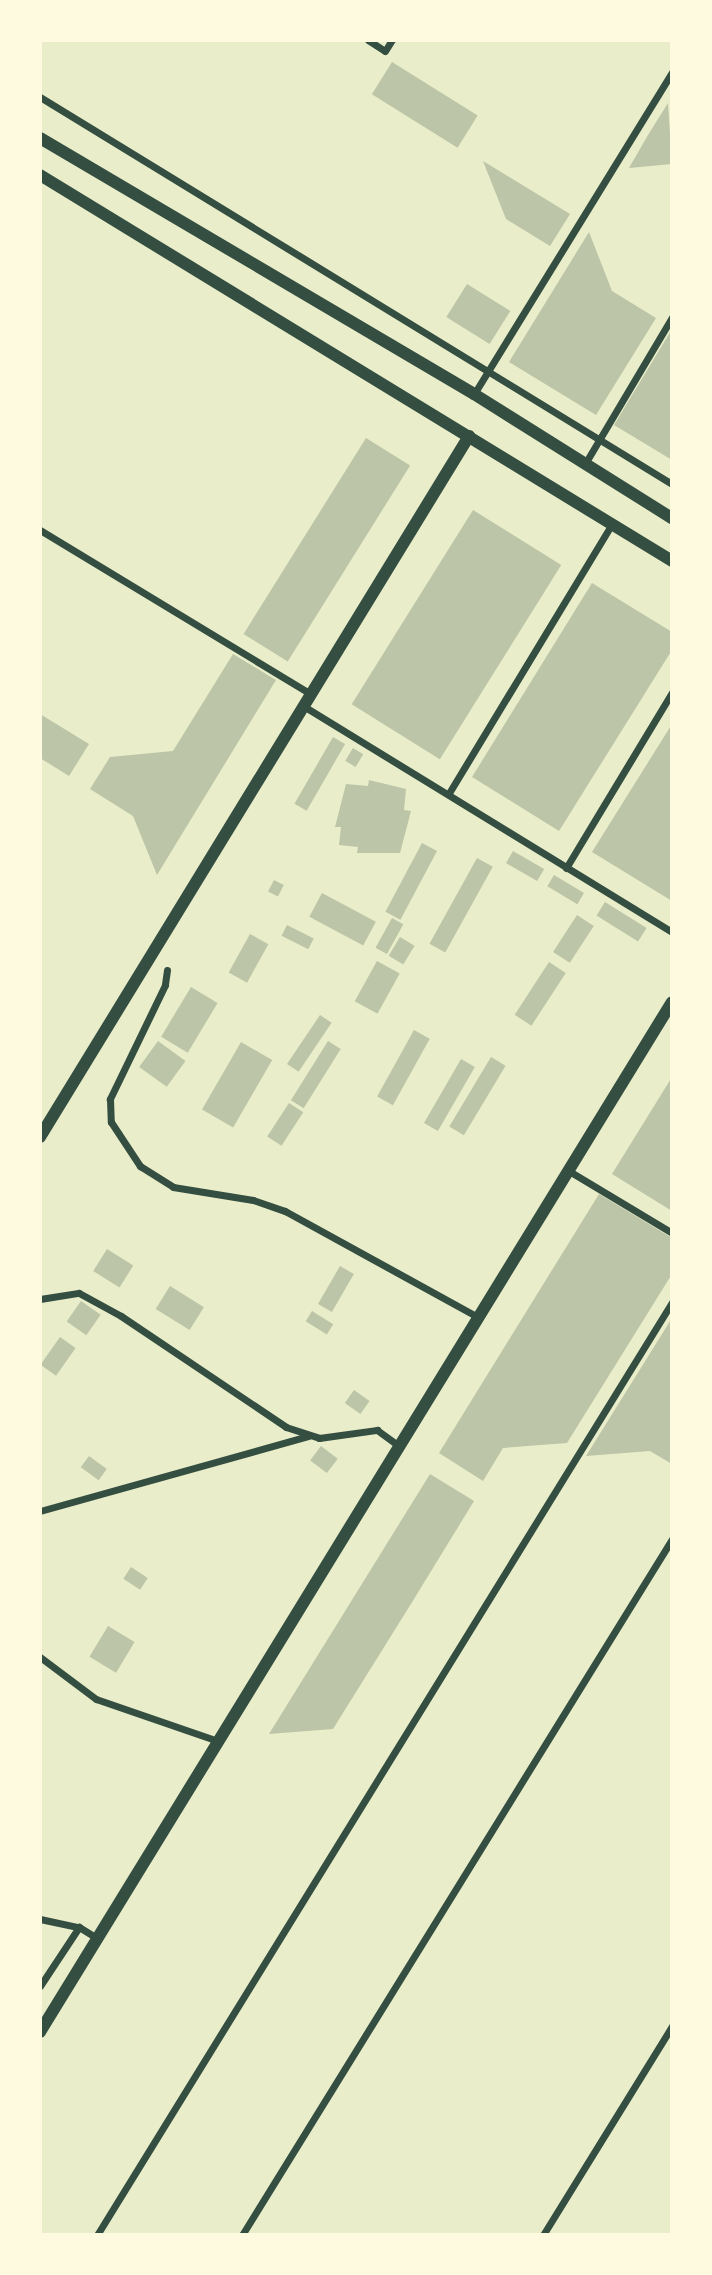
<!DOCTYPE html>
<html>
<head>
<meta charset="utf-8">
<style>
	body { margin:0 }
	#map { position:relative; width:712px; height:2275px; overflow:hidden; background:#e9edc9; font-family:"Work Sans",sans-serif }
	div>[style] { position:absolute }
	.building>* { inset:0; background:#bcc5a7; transform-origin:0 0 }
	.minor>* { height:7px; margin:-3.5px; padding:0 3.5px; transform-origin:3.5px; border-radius:3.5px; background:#344e41 }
	.tertiary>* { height:12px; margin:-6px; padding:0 6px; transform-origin:6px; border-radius:6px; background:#344e41 }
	span { translate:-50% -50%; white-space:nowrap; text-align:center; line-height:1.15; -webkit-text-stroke:6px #fefae0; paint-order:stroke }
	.frame { position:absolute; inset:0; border:42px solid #fefae0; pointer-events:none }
</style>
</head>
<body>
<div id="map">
	<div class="building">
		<i style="left:392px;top:62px;width:101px;height:38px;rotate:32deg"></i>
		<i style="clip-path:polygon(668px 103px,672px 164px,629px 168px,648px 135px)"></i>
		<i style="clip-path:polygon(483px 161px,570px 214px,550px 246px,506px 219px)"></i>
		<i style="clip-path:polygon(589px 232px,612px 291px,656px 318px,596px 415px,509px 362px)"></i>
		<i style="left:467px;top:284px;width:51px;height:39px;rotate:32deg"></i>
		<i style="clip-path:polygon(672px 329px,672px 460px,614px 425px)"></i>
		<i style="left:366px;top:438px;width:52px;height:231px;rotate:32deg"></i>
		<i style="left:473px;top:510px;width:104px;height:229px;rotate:32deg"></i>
		<i style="clip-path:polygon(592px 583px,672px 632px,672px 650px,559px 831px,472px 777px)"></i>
		<i style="clip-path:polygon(233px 654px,276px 680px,157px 875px,133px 816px,90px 789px,110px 757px,173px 751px)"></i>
		<i style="clip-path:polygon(40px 714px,89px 744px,69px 776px,40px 758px)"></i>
		<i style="clip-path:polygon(672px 724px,672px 901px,592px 852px)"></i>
		<i style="left:333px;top:737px;width:14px;height:77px;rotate:30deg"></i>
		<i style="left:353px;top:748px;width:12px;height:15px;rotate:31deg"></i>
		<i style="clip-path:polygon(369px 780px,406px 789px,404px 810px,411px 811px,400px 853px,357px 853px,358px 847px,339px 845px,341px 827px,335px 827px,346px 784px,368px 786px)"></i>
		<i style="left:422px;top:843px;width:17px;height:78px;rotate:28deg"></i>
		<i style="left:513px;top:851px;width:36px;height:14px;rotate:30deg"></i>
		<i style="left:477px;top:858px;width:18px;height:98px;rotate:29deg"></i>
		<i style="left:554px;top:875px;width:35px;height:13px;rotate:31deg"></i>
		<i style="left:274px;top:880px;width:11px;height:13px;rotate:27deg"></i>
		<i style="left:322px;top:893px;width:61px;height:27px;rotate:28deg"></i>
		<i style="left:605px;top:902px;width:49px;height:16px;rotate:32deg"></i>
		<i style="left:577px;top:915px;width:20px;height:44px;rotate:33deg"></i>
		<i style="left:392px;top:918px;width:13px;height:34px;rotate:29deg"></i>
		<i style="left:287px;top:925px;width:30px;height:12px;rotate:27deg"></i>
		<i style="left:250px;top:934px;width:21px;height:44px;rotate:29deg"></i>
		<i style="left:400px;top:937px;width:17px;height:22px;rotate:31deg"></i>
		<i style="left:377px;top:961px;width:26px;height:46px;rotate:29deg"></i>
		<i style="left:549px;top:962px;width:20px;height:63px;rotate:33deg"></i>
		<i style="left:191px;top:987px;width:31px;height:58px;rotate:31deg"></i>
		<i style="left:320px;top:1015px;width:14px;height:59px;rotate:34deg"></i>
		<i style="left:414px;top:1030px;width:18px;height:76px;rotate:29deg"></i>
		<i style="left:158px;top:1041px;width:34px;height:32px;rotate:36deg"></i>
		<i style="left:328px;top:1041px;width:15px;height:70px;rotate:32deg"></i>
		<i style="left:241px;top:1042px;width:36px;height:78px;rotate:30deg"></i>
		<i style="left:491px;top:1057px;width:17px;height:81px;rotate:31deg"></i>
		<i style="left:461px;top:1059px;width:16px;height:74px;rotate:30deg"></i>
		<i style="clip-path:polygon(672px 1077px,672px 1211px,612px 1174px)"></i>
		<i style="left:289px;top:1103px;width:17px;height:40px;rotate:33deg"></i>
		<i style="clip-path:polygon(599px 1194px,672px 1238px,672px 1274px,567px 1443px,503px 1448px,483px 1481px,439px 1453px)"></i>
		<i style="left:107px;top:1249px;width:31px;height:26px;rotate:32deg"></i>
		<i style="left:340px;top:1266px;width:16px;height:44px;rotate:30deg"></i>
		<i style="left:170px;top:1286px;width:40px;height:27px;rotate:32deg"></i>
		<i style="left:81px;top:1301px;width:24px;height:25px;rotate:35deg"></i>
		<i style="left:312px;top:1311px;width:25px;height:12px;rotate:32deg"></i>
		<i style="clip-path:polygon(672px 1318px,672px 1464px,650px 1451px,586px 1456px)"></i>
		<i style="left:60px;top:1337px;width:19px;height:34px;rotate:35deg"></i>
		<i style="left:354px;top:1390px;width:19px;height:16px;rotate:35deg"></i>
		<i style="left:321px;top:1446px;width:21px;height:18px;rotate:37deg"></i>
		<i style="left:89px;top:1456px;width:22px;height:14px;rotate:36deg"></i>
		<i style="clip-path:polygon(430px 1474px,474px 1501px,414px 1599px,333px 1729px,269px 1734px)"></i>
		<i style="left:131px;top:1567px;width:20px;height:14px;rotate:33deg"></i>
		<i style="left:108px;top:1626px;width:31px;height:36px;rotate:31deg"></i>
	</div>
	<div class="minor">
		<i style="left:368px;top:40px;width:20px;rotate:33deg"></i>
		<i style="left:385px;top:51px;width:13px;rotate:-58deg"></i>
		<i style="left:40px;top:97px;width:741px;rotate:31.48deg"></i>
		<i style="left:474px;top:394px;width:378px;rotate:-58.4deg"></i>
		<i style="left:586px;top:462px;width:169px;rotate:-59.3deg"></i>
		<i style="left:40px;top:530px;width:318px;rotate:31.2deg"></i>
		<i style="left:305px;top:707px;width:430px;rotate:31.5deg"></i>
		<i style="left:449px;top:793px;width:315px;rotate:-58.8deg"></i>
		<i style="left:566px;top:868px;width:205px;rotate:-58.9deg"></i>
		<i style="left:167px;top:970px;width:15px;rotate:98deg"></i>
		<i style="left:165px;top:985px;width:127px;rotate:115.8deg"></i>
		<i style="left:110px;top:1099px;width:23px;rotate:88deg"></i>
		<i style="left:111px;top:1122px;width:53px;rotate:56.6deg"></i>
		<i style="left:140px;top:1166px;width:39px;rotate:32deg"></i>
		<i style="left:173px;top:1187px;width:81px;rotate:9.2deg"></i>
		<i style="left:253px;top:1200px;width:34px;rotate:19deg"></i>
		<i style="left:285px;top:1211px;width:220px;rotate:28.8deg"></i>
		<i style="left:569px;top:1171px;width:120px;rotate:31deg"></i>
		<i style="left:40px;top:1299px;width:39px;rotate:-9deg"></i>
		<i style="left:79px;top:1293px;width:48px;rotate:28.7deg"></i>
		<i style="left:121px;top:1316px;width:199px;rotate:33.9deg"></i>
		<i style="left:286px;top:1427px;width:35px;rotate:18deg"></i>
		<i style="left:319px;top:1438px;width:59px;rotate:-7.9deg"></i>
		<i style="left:377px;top:1430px;width:27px;rotate:36deg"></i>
		<i style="left:40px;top:1511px;width:279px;rotate:-15.6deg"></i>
		<i style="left:40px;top:1657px;width:70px;rotate:36.9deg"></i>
		<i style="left:96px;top:1699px;width:129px;rotate:19deg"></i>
		<i style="left:40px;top:1919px;width:40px;rotate:12deg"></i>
		<i style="left:79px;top:1927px;width:19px;rotate:32deg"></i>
		<i style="left:40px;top:1986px;width:71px;rotate:-56.5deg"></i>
		<i style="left:97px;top:2235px;width:1096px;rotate:-58.35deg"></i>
		<i style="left:242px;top:2235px;width:818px;rotate:-58.29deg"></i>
		<i style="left:543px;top:2235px;width:246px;rotate:-58.3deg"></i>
	</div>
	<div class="tertiary">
		<i style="left:40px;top:138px;width:504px;rotate:30.53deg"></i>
		<i style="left:474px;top:394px;width:234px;rotate:32.1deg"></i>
		<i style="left:40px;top:175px;width:741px;rotate:31.41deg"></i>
		<i style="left:40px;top:1137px;width:822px;rotate:-58.53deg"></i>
		<i style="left:40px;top:2032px;width:1208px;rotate:-58.47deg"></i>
	</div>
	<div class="frame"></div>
</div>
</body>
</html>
